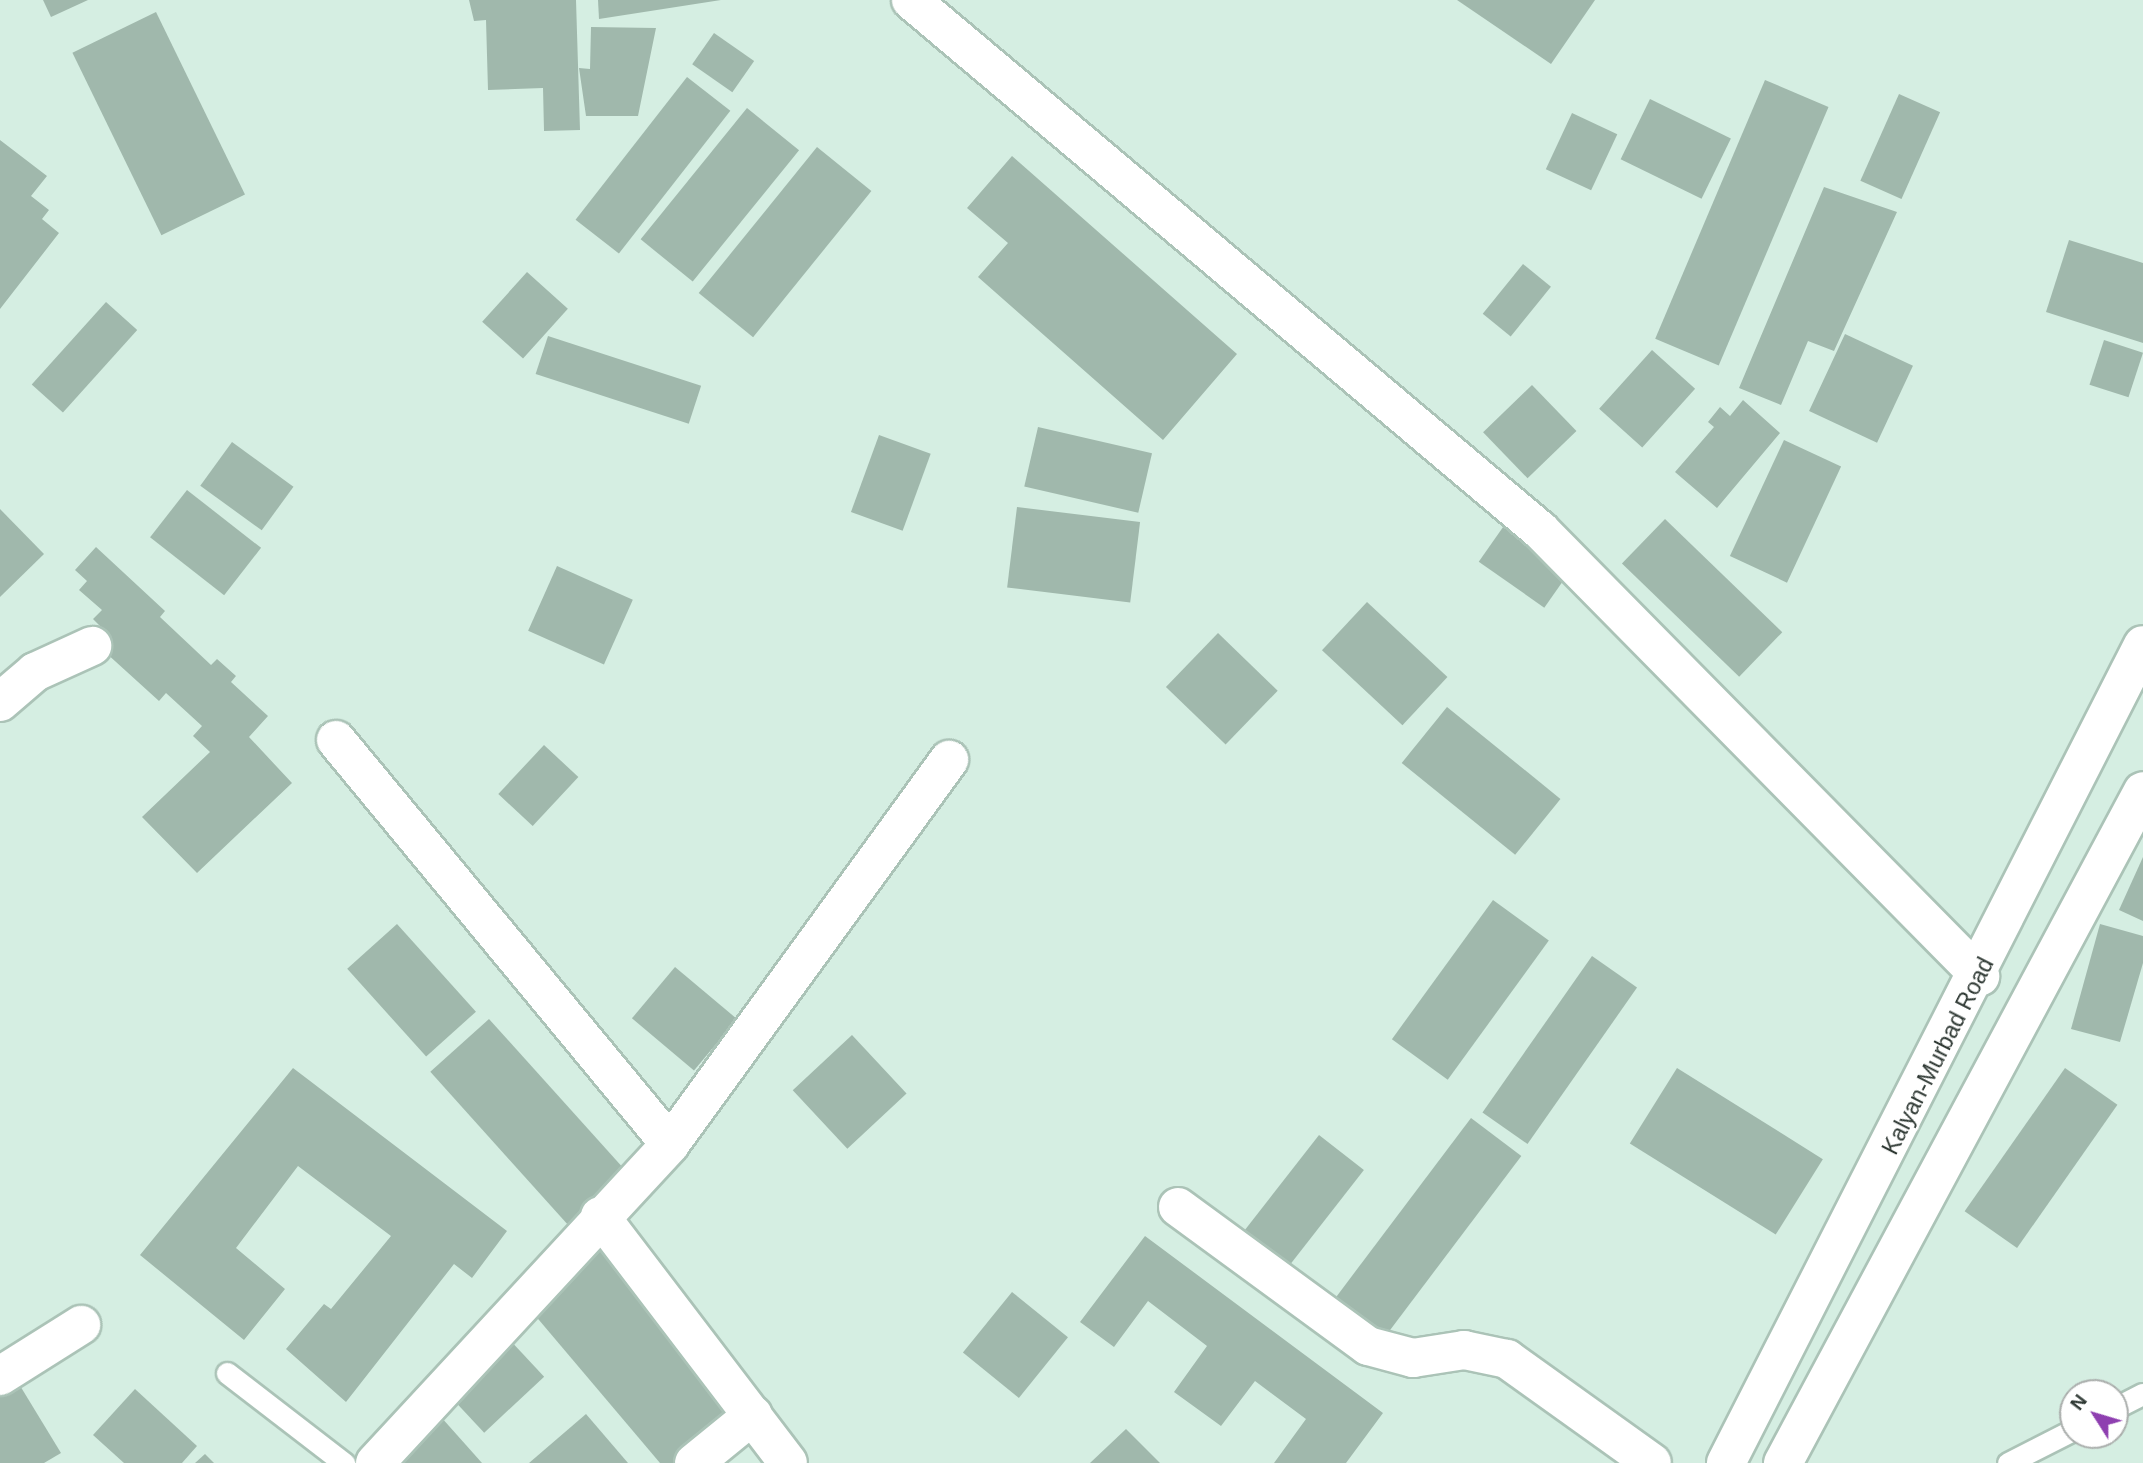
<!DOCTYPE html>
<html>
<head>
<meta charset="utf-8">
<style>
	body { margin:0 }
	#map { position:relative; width:2143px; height:1463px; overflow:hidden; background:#d5eee2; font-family:Arial,sans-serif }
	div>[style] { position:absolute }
	.building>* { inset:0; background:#a0b8ac; transform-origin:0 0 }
	.roads { filter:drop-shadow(2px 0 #abc3b7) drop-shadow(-2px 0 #abc3b7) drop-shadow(0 2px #abc3b7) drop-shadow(0 -2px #abc3b7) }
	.service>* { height:21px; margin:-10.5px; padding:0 10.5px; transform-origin:10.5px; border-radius:10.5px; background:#fff }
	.minor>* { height:38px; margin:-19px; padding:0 19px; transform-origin:19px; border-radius:19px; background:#fff }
	.primary>* { height:38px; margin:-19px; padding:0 19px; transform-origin:19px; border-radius:19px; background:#fff }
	span { translate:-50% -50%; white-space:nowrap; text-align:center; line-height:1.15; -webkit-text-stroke:5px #fff; paint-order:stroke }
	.street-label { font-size:23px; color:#2e3833 }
	.north { position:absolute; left:2059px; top:1379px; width:70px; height:70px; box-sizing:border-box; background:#fff; border:2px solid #abafad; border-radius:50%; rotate:307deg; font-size:19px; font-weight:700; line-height:28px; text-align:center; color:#2e3833 }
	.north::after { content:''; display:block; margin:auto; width:24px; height:32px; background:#8e3fb0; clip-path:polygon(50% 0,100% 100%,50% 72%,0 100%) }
</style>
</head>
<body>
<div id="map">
	<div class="building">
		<i style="clip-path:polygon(43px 0,88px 0,51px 17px)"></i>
		<i style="clip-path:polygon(469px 0,576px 0,580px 130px,544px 131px,543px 88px,488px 90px,486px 20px,474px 21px)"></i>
		<i style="clip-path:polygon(598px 0,721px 0,599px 19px)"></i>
		<i style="clip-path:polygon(1457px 0,1595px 0,1551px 64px)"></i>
		<i style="left:156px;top:12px;width:203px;height:93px;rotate:64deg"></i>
		<i style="clip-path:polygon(591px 27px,656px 28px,638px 116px,586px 116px,579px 68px,590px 69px)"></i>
		<i style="left:714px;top:33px;width:49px;height:38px;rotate:35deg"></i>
		<i style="left:687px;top:77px;width:55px;height:181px;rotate:38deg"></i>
		<i style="left:1765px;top:80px;width:69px;height:281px;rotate:23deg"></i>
		<i style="left:1899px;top:94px;width:45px;height:95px;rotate:24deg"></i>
		<i style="left:1650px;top:99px;width:90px;height:67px;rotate:26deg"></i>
		<i style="left:747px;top:108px;width:67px;height:169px;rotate:39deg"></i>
		<i style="left:1572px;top:113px;width:50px;height:62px;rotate:25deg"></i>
		<i style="clip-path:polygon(0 140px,47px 176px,31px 196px,49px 210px,42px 219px,59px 233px,0 309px)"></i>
		<i style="left:817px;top:147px;width:70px;height:188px;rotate:39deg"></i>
		<i style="clip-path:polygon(1012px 156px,1237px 354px,1163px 440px,978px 277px,1008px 243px,967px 208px)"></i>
		<i style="clip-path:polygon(1824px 187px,1897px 212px,1834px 351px,1808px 341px,1781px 405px,1739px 388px)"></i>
		<i style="clip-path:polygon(2069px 240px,2143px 263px,2143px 343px,2046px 312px)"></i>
		<i style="left:1523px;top:264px;width:36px;height:64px;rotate:39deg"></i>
		<i style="left:527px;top:272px;width:55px;height:67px;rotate:42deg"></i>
		<i style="left:106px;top:302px;width:42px;height:111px;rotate:42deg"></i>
		<i style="left:1845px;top:334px;width:75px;height:85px;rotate:25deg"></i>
		<i style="left:548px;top:336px;width:161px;height:40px;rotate:18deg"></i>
		<i style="left:2104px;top:340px;width:41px;height:47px;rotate:18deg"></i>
		<i style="left:1652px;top:350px;width:58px;height:79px;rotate:42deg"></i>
		<i style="left:1532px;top:385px;width:64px;height:68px;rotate:46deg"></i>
		<i style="clip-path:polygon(1743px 400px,1780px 433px,1717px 508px,1675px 472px,1714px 427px,1708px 422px,1720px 407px,1730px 416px)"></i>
		<i style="left:1038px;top:427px;width:117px;height:61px;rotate:13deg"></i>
		<i style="left:879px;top:435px;width:55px;height:82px;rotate:20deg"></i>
		<i style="left:1784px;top:440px;width:63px;height:128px;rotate:25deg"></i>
		<i style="left:232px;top:442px;width:76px;height:54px;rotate:36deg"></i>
		<i style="left:187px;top:490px;width:94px;height:60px;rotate:38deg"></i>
		<i style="left:1017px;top:507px;width:124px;height:81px;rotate:7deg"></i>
		<i style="clip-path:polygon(0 509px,44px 554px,0 597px)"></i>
		<i style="left:1665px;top:519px;width:163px;height:62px;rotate:44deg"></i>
		<i style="left:1508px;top:520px;width:80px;height:51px;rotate:35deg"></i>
		<i style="clip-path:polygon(96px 547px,165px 611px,160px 617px,211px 665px,217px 659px,236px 676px,231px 682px,268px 716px,249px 737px,292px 783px,197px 873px,142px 817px,210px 752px,193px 736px,202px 726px,166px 693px,159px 701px,94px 642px,104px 630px,93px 619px,102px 610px,79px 590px,87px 581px,75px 570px)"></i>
		<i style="left:557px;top:566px;width:83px;height:71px;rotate:24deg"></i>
		<i style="left:1367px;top:602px;width:110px;height:66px;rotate:43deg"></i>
		<i style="left:1218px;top:633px;width:83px;height:75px;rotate:44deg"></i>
		<i style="left:1447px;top:707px;width:146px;height:72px;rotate:39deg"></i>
		<i style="left:544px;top:745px;width:47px;height:67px;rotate:43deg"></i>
		<i style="clip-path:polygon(2143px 857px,2143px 921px,2119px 910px)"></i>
		<i style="left:1493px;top:900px;width:69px;height:172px;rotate:36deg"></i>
		<i style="left:397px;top:924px;width:118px;height:67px;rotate:48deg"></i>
		<i style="clip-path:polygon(2100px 924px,2143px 936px,2143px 963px,2120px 1042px,2071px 1029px)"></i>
		<i style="left:1592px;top:956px;width:55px;height:191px;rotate:35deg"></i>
		<i style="left:675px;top:967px;width:81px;height:67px;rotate:40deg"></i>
		<i style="left:489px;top:1019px;width:209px;height:79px;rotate:48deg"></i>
		<i style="left:852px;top:1035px;width:80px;height:81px;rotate:47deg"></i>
		<i style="clip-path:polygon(293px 1068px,507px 1231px,472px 1278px,454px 1264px,346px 1402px,286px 1349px,324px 1304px,331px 1309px,391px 1236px,298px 1166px,236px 1248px,285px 1289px,244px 1340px,140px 1255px)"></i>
		<i style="left:1677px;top:1068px;width:172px;height:89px;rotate:32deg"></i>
		<i style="left:2065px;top:1068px;width:64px;height:175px;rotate:35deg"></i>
		<i style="left:1471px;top:1118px;width:63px;height:234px;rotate:37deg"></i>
		<i style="left:1319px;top:1135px;width:57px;height:122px;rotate:38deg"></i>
		<i style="clip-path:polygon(1145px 1236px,1383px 1413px,1346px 1463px,1274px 1463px,1306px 1419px,1255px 1381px,1221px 1426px,1174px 1392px,1207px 1346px,1148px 1301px,1114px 1347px,1080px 1322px)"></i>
		<i style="clip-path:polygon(600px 1247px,737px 1410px,674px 1463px,660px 1463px,528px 1307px)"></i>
		<i style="left:1012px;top:1292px;width:72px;height:78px;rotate:39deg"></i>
		<i style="left:508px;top:1338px;width:53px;height:82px;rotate:47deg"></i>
		<i style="clip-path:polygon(19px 1384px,61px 1453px,44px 1463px,0 1463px,0 1396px)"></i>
		<i style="clip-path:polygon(135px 1389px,197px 1446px,182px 1463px,124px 1463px,93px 1435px)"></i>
		<i style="clip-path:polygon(586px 1414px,628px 1463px,529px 1463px)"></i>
		<i style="clip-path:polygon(441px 1417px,482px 1463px,389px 1463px)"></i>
		<i style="clip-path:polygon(1126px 1429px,1160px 1463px,1090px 1463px)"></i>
		<i style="clip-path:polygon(205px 1454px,214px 1463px,195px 1463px)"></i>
	</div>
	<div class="roads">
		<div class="service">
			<i style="left:227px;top:1373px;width:148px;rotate:37.6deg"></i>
			<i style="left:2115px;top:1408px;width:31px;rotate:-27deg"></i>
			<i style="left:2008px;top:1463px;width:73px;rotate:-26.9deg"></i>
		</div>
		<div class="minor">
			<i style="left:911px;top:0;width:823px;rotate:40.12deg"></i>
			<i style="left:1540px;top:530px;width:627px;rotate:45.39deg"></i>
			<i style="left:0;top:702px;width:46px;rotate:-40.6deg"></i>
			<i style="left:35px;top:672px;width:63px;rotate:-24.5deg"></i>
			<i style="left:336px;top:740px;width:524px;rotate:50.42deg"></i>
			<i style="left:1178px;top:1207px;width:235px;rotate:36.2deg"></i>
			<i style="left:1368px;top:1346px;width:47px;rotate:14.9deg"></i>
			<i style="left:1413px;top:1358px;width:52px;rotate:-8.9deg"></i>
			<i style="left:1464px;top:1350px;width:44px;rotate:11.8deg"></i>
			<i style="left:1507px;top:1359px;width:178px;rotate:35.6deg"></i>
			<i style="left:600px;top:1216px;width:310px;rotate:52.7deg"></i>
			<i style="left:0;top:1376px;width:96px;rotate:-32.2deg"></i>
			<i style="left:375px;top:1463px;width:434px;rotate:-47.2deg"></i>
			<i style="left:670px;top:1144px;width:475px;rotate:-54deg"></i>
			<i style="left:694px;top:1463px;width:76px;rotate:-39.1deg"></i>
		</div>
		<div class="primary">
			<i style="left:1726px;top:1463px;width:918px;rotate:-62.99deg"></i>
			<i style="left:1783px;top:1463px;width:762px;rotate:-61.82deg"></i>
		</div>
	</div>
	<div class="street-label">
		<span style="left:1938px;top:1056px;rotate:-63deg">Kalyan-Murbad Road</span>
	</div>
	<div class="north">N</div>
</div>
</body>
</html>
